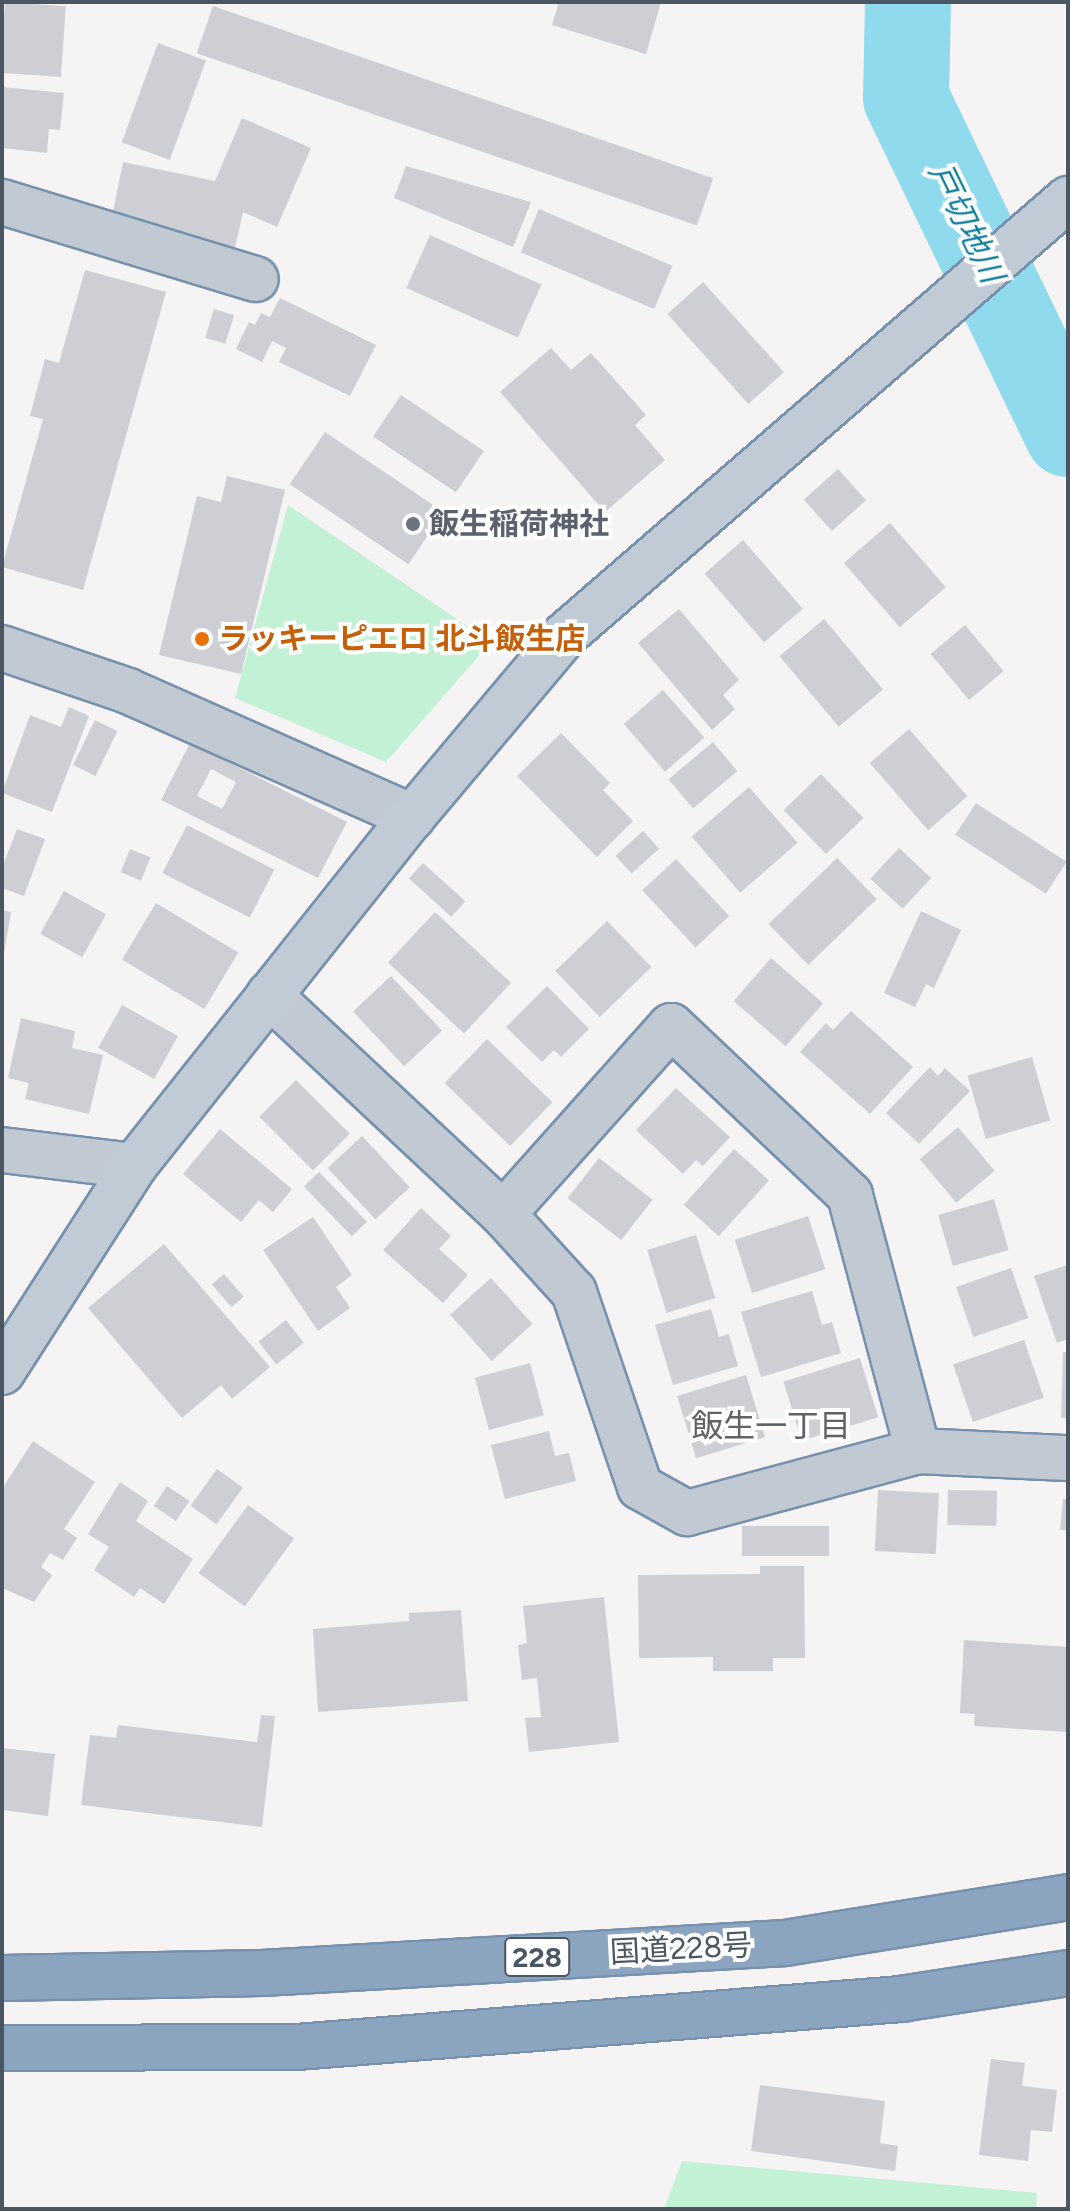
<!DOCTYPE html>
<html>
<head>
<meta charset="utf-8">
<style>
	body { margin:0 }
	#map { position:relative; width:1070px; height:2211px; overflow:hidden; background:#f5f3f3; font-family:Figtree,"Noto Sans JP",sans-serif }
	div>[style] { position:absolute }
	.green>* { inset:0; background:#c3f1d5 }
	.river>* { height:86px; margin:-43px; padding:0 43px; transform-origin:43px; border-radius:43px; background:#90daee }
	.building>* { inset:0; background:#cdcfd5; transform-origin:0 0 }
	.roads { filter:drop-shadow(2px 0 #7690ad) drop-shadow(-2px 0 #7690ad) drop-shadow(0 2px #7690ad) drop-shadow(0 -2px #7690ad) }
	.street>* { height:44px; margin:-22px; padding:0 22px; transform-origin:22px; border-radius:22px; background:#c1cad2 }
	.secondary>* { height:44px; margin:-22px; padding:0 22px; transform-origin:22px; border-radius:22px; background:#c1cbd6 }
	.highway>* { height:44px; margin:-22px; padding:0 22px; transform-origin:22px; border-radius:22px; background:#8ba5c1 }
	.dots>* { width:22px; height:22px; translate:-50% -50%; box-sizing:border-box; border:4px solid #fff; border-radius:50% }
	span { translate:-50% -50%; white-space:nowrap; text-align:center; line-height:1.15; -webkit-text-stroke:8px #fff; paint-order:stroke }
	.shield-label span { padding:2px 6px; background:#fff; border:2px solid; border-radius:6px; -webkit-text-stroke-width:0 }
	.shield-label { font-size:28px; color:#4a5661; font-weight:700 }
	.worship-label { font-size:30px; color:#5b616d; font-weight:700 }
	.left { translate:0 -50%; text-align:left }
	.food-label { font-size:30px; color:#c56008; font-weight:700 }
	.street-label { font-size:30px; color:#4a5661 }
	.water-label { font-size:32px; color:#0c7c9b; font-style:italic }
	.neighbourhood-label { font-size:32px; color:#5f6368 }
	.frame { position:absolute; inset:0; border:4px solid #4a5661; pointer-events:none }
</style>
</head>
<body>
<div id="map">
	<div class="green">
		<i style="clip-path:polygon(288px 505px,491px 642px,386px 762px,235px 698px)"></i>
		<i style="clip-path:polygon(682px 2161px,1037px 2193px,1036px 2209px,664px 2209px)"></i>
	</div>
	<div class="river">
		<i style="left:908px;top:2px;width:96px;rotate:91.2deg"></i>
		<i style="left:906px;top:98px;width:373px;rotate:64.3deg"></i>
	</div>
	<div class="building">
		<i style="left:5px;top:2px;width:61px;height:71px;rotate:4deg"></i>
		<i style="clip-path:polygon(559px 2px,661px 2px,646px 54px,552px 25px)"></i>
		<i style="left:213px;top:6px;width:529px;height:50px;rotate:19deg"></i>
		<i style="left:158px;top:43px;width:51px;height:106px;rotate:20deg"></i>
		<i style="clip-path:polygon(2px 87px,64px 93px,60px 130px,49px 129px,47px 153px,2px 148px)"></i>
		<i style="clip-path:polygon(242px 118px,311px 148px,277px 227px,243px 212px,235px 248px,111px 221px,123px 162px,215px 181px)"></i>
		<i style="clip-path:polygon(406px 166px,531px 202px,513px 247px,394px 198px)"></i>
		<i style="left:539px;top:209px;width:145px;height:47px;rotate:23deg"></i>
		<i style="left:430px;top:235px;width:122px;height:58px;rotate:24deg"></i>
		<i style="clip-path:polygon(85px 270px,166px 292px,83px 590px,2px 567px,43px 419px,30px 416px,45px 359px,59px 363px)"></i>
		<i style="left:703px;top:282px;width:121px;height:48px;rotate:48deg"></i>
		<i style="clip-path:polygon(280px 298px,376px 345px,350px 396px,279px 362px,286px 348px,272px 341px,262px 362px,236px 349px,249px 322px,255px 325px,261px 313px,270px 317px)"></i>
		<i style="left:214px;top:309px;width:21px;height:30px;rotate:17deg"></i>
		<i style="clip-path:polygon(551px 348px,571px 370px,591px 353px,646px 415px,635px 425px,665px 460px,605px 512px,500px 392px)"></i>
		<i style="left:401px;top:395px;width:100px;height:50px;rotate:34deg"></i>
		<i style="left:325px;top:432px;width:143px;height:63px;rotate:34deg"></i>
		<i style="left:838px;top:469px;width:42px;height:46px;rotate:48deg"></i>
		<i style="clip-path:polygon(227px 476px,285px 490px,241px 674px,159px 655px,197px 496px,221px 502px)"></i>
		<i style="left:890px;top:523px;width:85px;height:61px;rotate:49deg"></i>
		<i style="left:743px;top:540px;width:91px;height:51px;rotate:49deg"></i>
		<i style="clip-path:polygon(679px 609px,739px 680px,723px 695px,735px 709px,712px 730px,638px 643px)"></i>
		<i style="left:824px;top:619px;width:92px;height:58px;rotate:50deg"></i>
		<i style="left:965px;top:625px;width:60px;height:45px;rotate:50deg"></i>
		<i style="left:663px;top:690px;width:63px;height:52px;rotate:49deg"></i>
		<i style="clip-path:polygon(69px 707px,89px 716px,52px 812px,2px 793px,30px 715px,61px 727px)"></i>
		<i style="left:95px;top:720px;width:25px;height:50px;rotate:26deg"></i>
		<i style="left:909px;top:729px;width:89px;height:52px;rotate:49deg"></i>
		<i style="clip-path:polygon(561px 733px,610px 783px,603px 790px,633px 821px,597px 857px,517px 776px)"></i>
		<i style="left:713px;top:742px;width:38px;height:58px;rotate:50deg"></i>
		<i style="clip-path:polygon(evenodd,190px 743px,347px 822px,318px 878px,161px 800px,190px 743px,211px 769px,236px 782px,222px 809px,197px 796px,211px 769px)"></i>
		<i style="left:821px;top:774px;width:61px;height:52px;rotate:46deg"></i>
		<i style="left:749px;top:787px;width:74px;height:76px;rotate:49deg"></i>
		<i style="left:976px;top:803px;width:108px;height:38px;rotate:33deg"></i>
		<i style="left:187px;top:825px;width:98px;height:54px;rotate:27deg"></i>
		<i style="clip-path:polygon(17px 829px,45px 839px,24px 896px,2px 888px,2px 868px)"></i>
		<i style="left:643px;top:831px;width:24px;height:37px;rotate:48deg"></i>
		<i style="left:899px;top:848px;width:44px;height:42px;rotate:43deg"></i>
		<i style="left:130px;top:849px;width:22px;height:25px;rotate:22deg"></i>
		<i style="left:837px;top:858px;width:57px;height:95px;rotate:46deg"></i>
		<i style="left:676px;top:859px;width:78px;height:46px;rotate:47deg"></i>
		<i style="left:423px;top:863px;width:57px;height:21px;rotate:42deg"></i>
		<i style="left:64px;top:891px;width:48px;height:49px;rotate:29deg"></i>
		<i style="left:156px;top:903px;width:96px;height:66px;rotate:31deg"></i>
		<i style="clip-path:polygon(2px 910px,11px 912px,4px 953px,2px 953px)"></i>
		<i style="clip-path:polygon(921px 911px,961px 930px,934px 988px,926px 984px,915px 1007px,884px 993px)"></i>
		<i style="left:435px;top:912px;width:104px;height:69px;rotate:43deg"></i>
		<i style="left:607px;top:921px;width:64px;height:72px;rotate:46deg"></i>
		<i style="left:771px;top:958px;width:69px;height:57px;rotate:41deg"></i>
		<i style="left:391px;top:976px;width:75px;height:52px;rotate:47deg"></i>
		<i style="clip-path:polygon(547px 986px,589px 1029px,561px 1057px,554px 1050px,542px 1062px,506px 1027px)"></i>
		<i style="left:122px;top:1005px;width:64px;height:49px;rotate:29deg"></i>
		<i style="clip-path:polygon(851px 1011px,913px 1067px,870px 1114px,800px 1052px,826px 1023px,833px 1030px)"></i>
		<i style="clip-path:polygon(21px 1018px,75px 1031px,72px 1048px,103px 1055px,89px 1114px,25px 1099px,29px 1083px,8px 1078px)"></i>
		<i style="left:487px;top:1039px;width:91px;height:61px;rotate:44deg"></i>
		<i style="left:1032px;top:1057px;width:66px;height:67px;rotate:74deg"></i>
		<i style="clip-path:polygon(930px 1067px,938px 1076px,945px 1068px,970px 1091px,919px 1144px,886px 1113px)"></i>
		<i style="left:296px;top:1080px;width:76px;height:52px;rotate:45deg"></i>
		<i style="clip-path:polygon(676px 1088px,730px 1137px,703px 1166px,696px 1160px,683px 1174px,636px 1130px)"></i>
		<i style="left:958px;top:1127px;width:57px;height:50px;rotate:50deg"></i>
		<i style="clip-path:polygon(220px 1129px,292px 1189px,273px 1212px,259px 1200px,241px 1222px,183px 1174px)"></i>
		<i style="left:362px;top:1136px;width:70px;height:47px;rotate:47deg"></i>
		<i style="left:734px;top:1149px;width:47px;height:75px;rotate:42deg"></i>
		<i style="left:599px;top:1158px;width:68px;height:51px;rotate:38deg"></i>
		<i style="left:319px;top:1172px;width:69px;height:21px;rotate:46deg"></i>
		<i style="left:994px;top:1199px;width:53px;height:58px;rotate:74deg"></i>
		<i style="clip-path:polygon(421px 1208px,451px 1236px,439px 1249px,468px 1275px,443px 1303px,383px 1250px)"></i>
		<i style="left:808px;top:1216px;width:56px;height:77px;rotate:72deg"></i>
		<i style="clip-path:polygon(313px 1217px,352px 1275px,336px 1287px,350px 1308px,318px 1331px,263px 1250px)"></i>
		<i style="left:696px;top:1235px;width:66px;height:51px;rotate:73deg"></i>
		<i style="clip-path:polygon(164px 1244px,270px 1367px,232px 1399px,221px 1385px,182px 1418px,88px 1308px)"></i>
		<i style="clip-path:polygon(1068px 1265px,1068px 1339px,1057px 1343px,1034px 1276px)"></i>
		<i style="left:1011px;top:1268px;width:53px;height:58px;rotate:71deg"></i>
		<i style="left:224px;top:1274px;width:30px;height:16px;rotate:49deg"></i>
		<i style="left:491px;top:1278px;width:62px;height:55px;rotate:48deg"></i>
		<i style="clip-path:polygon(812px 1291px,822px 1325px,832px 1322px,841px 1353px,761px 1377px,741px 1312px)"></i>
		<i style="clip-path:polygon(711px 1309px,719px 1337px,729px 1334px,738px 1366px,673px 1385px,655px 1325px)"></i>
		<i style="left:286px;top:1320px;width:29px;height:35px;rotate:52deg"></i>
		<i style="left:1024px;top:1340px;width:61px;height:75px;rotate:71deg"></i>
		<i style="clip-path:polygon(1063px 1352px,1068px 1352px,1068px 1418px,1061px 1418px)"></i>
		<i style="left:860px;top:1358px;width:62px;height:80px;rotate:73deg"></i>
		<i style="left:530px;top:1363px;width:54px;height:57px;rotate:75deg"></i>
		<i style="left:746px;top:1375px;width:65px;height:72px;rotate:73deg"></i>
		<i style="clip-path:polygon(549px 1431px,555px 1456px,569px 1453px,576px 1481px,505px 1499px,491px 1445px)"></i>
		<i style="clip-path:polygon(33px 1441px,95px 1482px,64px 1529px,77px 1538px,63px 1560px,50px 1553px,41px 1567px,52px 1575px,34px 1602px,2px 1588px,2px 1489px)"></i>
		<i style="left:217px;top:1469px;width:32px;height:45px;rotate:36deg"></i>
		<i style="clip-path:polygon(120px 1482px,148px 1501px,136px 1521px,193px 1559px,164px 1604px,140px 1588px,134px 1597px,94px 1570px,109px 1547px,88px 1534px)"></i>
		<i style="left:167px;top:1486px;width:27px;height:24px;rotate:34deg"></i>
		<i style="left:878px;top:1490px;width:61px;height:61px;rotate:3deg"></i>
		<i style="left:948px;top:1490px;width:49px;height:35px;rotate:1deg"></i>
		<i style="clip-path:polygon(1063px 1499px,1068px 1499px,1068px 1530px,1060px 1530px)"></i>
		<i style="left:248px;top:1505px;width:57px;height:84px;rotate:36deg"></i>
		<i style="left:742px;top:1526px;width:87px;height:30px"></i>
		<i style="clip-path:polygon(760px 1566px,804px 1566px,805px 1658px,773px 1658px,773px 1671px,713px 1671px,713px 1657px,639px 1658px,638px 1575px,760px 1574px)"></i>
		<i style="clip-path:polygon(604px 1597px,619px 1742px,529px 1752px,525px 1718px,541px 1717px,537px 1678px,522px 1680px,518px 1645px,527px 1643px,523px 1606px)"></i>
		<i style="clip-path:polygon(461px 1610px,468px 1701px,318px 1712px,313px 1629px,409px 1621px,409px 1613px)"></i>
		<i style="clip-path:polygon(964px 1640px,1068px 1647px,1068px 1732px,974px 1726px,975px 1714px,960px 1713px)"></i>
		<i style="clip-path:polygon(261px 1715px,275px 1716px,262px 1827px,81px 1805px,90px 1735px,116px 1738px,118px 1725px,257px 1742px)"></i>
		<i style="clip-path:polygon(2px 1748px,55px 1754px,48px 1816px,2px 1810px)"></i>
		<i style="clip-path:polygon(991px 2059px,1025px 2063px,1022px 2086px,1057px 2090px,1052px 2132px,1031px 2130px,1028px 2161px,979px 2155px)"></i>
		<i style="clip-path:polygon(760px 2085px,885px 2101px,880px 2143px,898px 2146px,895px 2171px,751px 2151px)"></i>
	</div>
	<div class="roads">
		<div class="street">
			<i style="left:2px;top:202px;width:265px;rotate:16.9deg"></i>
			<i style="left:2px;top:648px;width:133px;rotate:18.8deg"></i>
			<i style="left:128px;top:691px;width:311px;rotate:23.9deg"></i>
			<i style="left:269px;top:995px;width:320px;rotate:43.1deg"></i>
			<i style="left:503px;top:1214px;width:105px;rotate:47.7deg"></i>
			<i style="left:574px;top:1292px;width:206px;rotate:71.3deg"></i>
			<i style="left:640px;top:1487px;width:54px;rotate:29deg"></i>
			<i style="left:687px;top:1513px;width:239px;rotate:-15deg"></i>
			<i style="left:918px;top:1451px;width:265px;rotate:-104.9deg"></i>
			<i style="left:850px;top:1195px;width:246px;rotate:-136.6deg"></i>
			<i style="left:671px;top:1026px;width:252px;rotate:131.8deg"></i>
			<i style="left:2px;top:1150px;width:133px;rotate:6.9deg"></i>
			<i style="left:918px;top:1451px;width:150px;rotate:2.7deg"></i>
		</div>
		<div class="secondary">
			<i style="left:2px;top:1372px;width:245px;rotate:-57.3deg"></i>
			<i style="left:134px;top:1166px;width:446px;rotate:-51.5deg"></i>
			<i style="left:412px;top:817px;width:238px;rotate:-49.9deg"></i>
			<i style="left:565px;top:635px;width:666px;rotate:-40.92deg"></i>
		</div>
		<div class="highway">
			<i style="left:2px;top:1978px;width:260px;rotate:-1.1deg"></i>
			<i style="left:262px;top:1973px;width:524px;rotate:-3.28deg"></i>
			<i style="left:785px;top:1943px;width:287px;rotate:-9.2deg"></i>
			<i style="left:2px;top:2048px;width:295px;rotate:-0.2deg"></i>
			<i style="left:297px;top:2047px;width:606px;rotate:-4.54deg"></i>
			<i style="left:901px;top:1999px;width:169px;rotate:-8.8deg"></i>
		</div>
	</div>
	<div class="dots">
		<i style="left:413px;top:524px;background:#6b7280"></i>
		<i style="left:202px;top:639px;background:#e8710a"></i>
	</div>
	<div class="shield-label">
		<span style="left:537px;top:1957px">228</span>
	</div>
	<div class="worship-label">
		<span class="left" style="left:429px;top:524px">飯生稲荷神社</span>
	</div>
	<div class="food-label">
		<span class="left" style="left:218px;top:639px">ラッキーピエロ 北斗飯生店</span>
	</div>
	<div class="street-label">
		<span style="left:681px;top:1949px;rotate:-3deg">国道228号</span>
	</div>
	<div class="water-label">
		<span style="left:966px;top:223px;rotate:64deg">戸切地川</span>
	</div>
	<div class="neighbourhood-label">
		<span style="left:771px;top:1426px">飯生一丁目</span>
	</div>
	<div class="frame"></div>
</div>
</body>
</html>
